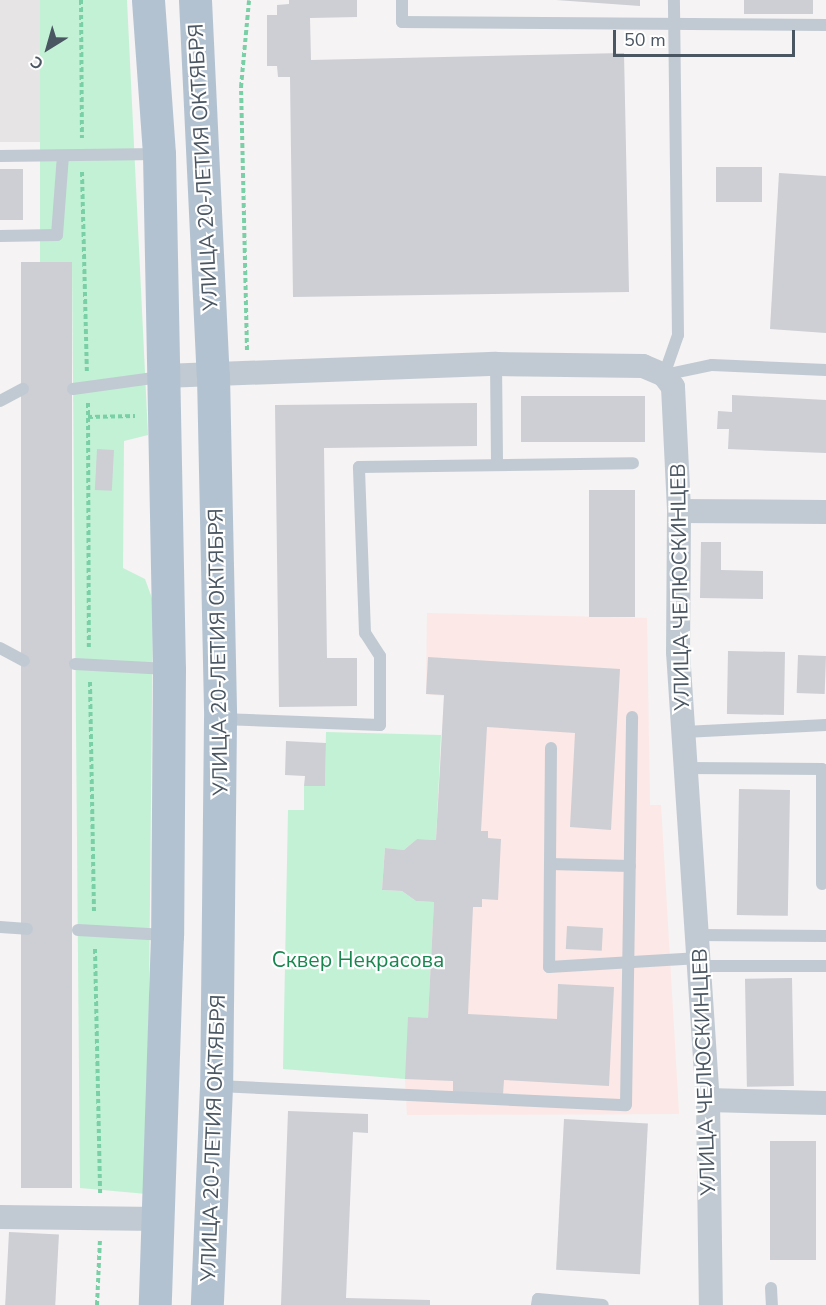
<!DOCTYPE html>
<html>
<head>
<meta charset="utf-8">
<style>
	body { margin:0 }
	#map { position:relative; width:826px; height:1305px; overflow:hidden; background:#f5f3f3; font-family:"Nunito Sans",sans-serif }
	div>[style] { position:absolute }
	.education>* { inset:0; background:#e6e4e5; transform-origin:0 0 }
	.medical>* { inset:0; background:#fce8e6 }
	.green>* { inset:0; background:#c3f1d5 }
	.building>* { inset:0; background:#cdcfd5; transform-origin:0 0 }
	.path>* { height:4px; margin-top:-2px; transform-origin:0; background:repeating-linear-gradient(90deg,#7ad0a6 0 4.5px,transparent 0 7.5px) }
	.lane>* { height:12px; margin:-6px; padding:0 6px; transform-origin:6px; border-radius:6px; background:#c1cad2 }
	.street>* { height:24px; margin:-12px; padding:0 12px; transform-origin:12px; border-radius:12px; background:#c1cad2 }
	.primary>* { height:33px; margin:-16.5px; padding:0 16.5px; transform-origin:16.5px; border-radius:16.5px; background:#b3c2d1 }
	span { translate:-50% -50%; white-space:nowrap; text-align:center; line-height:1.15; -webkit-text-stroke:4.5px #fff; paint-order:stroke }
	.street-label { font-size:21px; color:#4a5661 }
	.park-label { font-size:21px; color:#17864f }
	.north { position:absolute; left:18px; top:18px; width:60px; height:60px; -webkit-text-stroke:4px #fff; paint-order:stroke; rotate:217deg; font-size:16px; font-weight:700; line-height:24px; text-align:center; color:#4a5661 }
	.north::after { content:''; display:block; margin:auto; width:21px; height:27px; background:#4a5661; clip-path:polygon(50% 0,100% 100%,50% 72%,0 100%) }
	.scale { position:absolute; left:613px; top:30px; width:182px; height:27px; box-sizing:border-box; border:3px solid #4a5661; border-top:0; padding-left:8px; font-size:18px; line-height:21px; white-space:nowrap; color:#4a5661; -webkit-text-stroke:4px #fff; paint-order:stroke }
</style>
</head>
<body>
<div id="map">
	<div class="education">
		<i style="left:0;top:0;width:40px;height:142px"></i>
	</div>
	<div class="medical">
		<i style="clip-path:polygon(427px 613px,647px 618px,650px 805px,661px 805px,679px 1114px,407px 1115px,405px 1079px,433px 902px,416px 901px,402px 891px,382px 890px,385px 848px,417px 839px,436px 840px,444px 696px,426px 694px)"></i>
	</div>
	<div class="green">
		<i style="clip-path:polygon(40px 0,127px 0,148px 435px,124px 441px,123px 568px,145px 579px,153px 601px,147px 1194px,80px 1188px,72px 263px,40px 263px)"></i>
		<i style="clip-path:polygon(326px 732px,441px 735px,436px 840px,417px 839px,404px 850px,385px 848px,382px 890px,402px 891px,416px 901px,434px 902px,428px 1018px,405px 1079px,283px 1069px,288px 810px,304px 810px,304px 786px,325px 786px)"></i>
	</div>
	<div class="building">
		<i style="clip-path:polygon(289px 0,357px 0,357px 17px,310px 18px,311px 60px,624px 53px,629px 292px,293px 297px,290px 77px,278px 77px,277px 66px,267px 66px,267px 15px,277px 15px,277px 5px,289px 4px)"></i>
		<i style="clip-path:polygon(556px 0,640px 0,640px 6px)"></i>
		<i style="left:744px;top:0;width:69px;height:14px"></i>
		<i style="left:716px;top:167px;width:46px;height:35px"></i>
		<i style="left:0;top:169px;width:23px;height:51px"></i>
		<i style="clip-path:polygon(779px 173px,826px 176px,826px 333px,770px 329px)"></i>
		<i style="left:72px;top:262px;width:926px;height:51px;rotate:90deg"></i>
		<i style="clip-path:polygon(732px 395px,826px 400px,826px 453px,728px 449px,729px 429px,717px 429px,718px 411px,732px 412px)"></i>
		<i style="left:521px;top:396px;width:124px;height:46px"></i>
		<i style="clip-path:polygon(477px 403px,477px 446px,324px 448px,327px 658px,357px 658px,357px 706px,279px 707px,275px 405px)"></i>
		<i style="left:97px;top:449px;width:17px;height:41px;rotate:3deg"></i>
		<i style="left:589px;top:490px;width:46px;height:127px"></i>
		<i style="clip-path:polygon(701px 542px,721px 542px,721px 570px,763px 571px,763px 599px,700px 598px)"></i>
		<i style="left:728px;top:651px;width:57px;height:63px;rotate:1deg"></i>
		<i style="left:798px;top:655px;width:28px;height:38px;rotate:2deg"></i>
		<i style="clip-path:polygon(428px 657px,620px 669px,611px 830px,570px 827px,575px 733px,487px 727px,481px 831px,488px 831px,488px 838px,501px 839px,498px 900px,482px 899px,482px 907px,473px 907px,468px 1014px,557px 1019px,558px 984px,614px 987px,609px 1086px,504px 1080px,503px 1095px,453px 1092px,453px 1081px,405px 1079px,408px 1017px,428px 1018px,434px 902px,416px 901px,402px 891px,382px 890px,385px 848px,404px 850px,417px 839px,436px 840px,444px 695px,426px 694px)"></i>
		<i style="clip-path:polygon(286px 741px,326px 743px,325px 786px,304px 786px,305px 776px,285px 775px)"></i>
		<i style="left:739px;top:789px;width:51px;height:126px;rotate:1deg"></i>
		<i style="left:567px;top:926px;width:36px;height:23px;rotate:3deg"></i>
		<i style="left:792px;top:978px;width:108px;height:47px;rotate:89deg"></i>
		<i style="clip-path:polygon(288px 1111px,368px 1114px,368px 1133px,353px 1132px,346px 1298px,430px 1300px,430px 1305px,281px 1305px)"></i>
		<i style="left:564px;top:1119px;width:84px;height:151px;rotate:3deg"></i>
		<i style="left:770px;top:1141px;width:46px;height:119px"></i>
		<i style="left:9px;top:1232px;width:50px;height:73px;rotate:3deg"></i>
	</div>
	<div class="path">
		<i style="left:81px;top:0;width:138px;rotate:89.6deg"></i>
		<i style="left:82px;top:172px;width:200px;rotate:88.6deg"></i>
		<i style="left:247px;top:350px;width:263px;rotate:-91.3deg"></i>
		<i style="left:241px;top:87px;width:87px;rotate:-84.7deg"></i>
		<i style="left:88px;top:403px;width:244px;rotate:89.8deg"></i>
		<i style="left:88px;top:417px;width:47px;rotate:-1.2deg"></i>
		<i style="left:90px;top:682px;width:232px;rotate:89deg"></i>
		<i style="left:95px;top:949px;width:247px;rotate:88.8deg"></i>
		<i style="left:97px;top:1305px;width:65px;rotate:-87.4deg"></i>
	</div>
	<div class="lane">
		<i style="left:402px;top:0;width:22px;rotate:90deg"></i>
		<i style="left:402px;top:22px;width:424px;rotate:0.4deg"></i>
		<i style="left:0;top:156px;width:158px;rotate:-0.7deg"></i>
		<i style="left:0;top:236px;width:57px;rotate:-1deg"></i>
		<i style="left:57px;top:235px;width:79px;rotate:-85.7deg"></i>
		<i style="left:496px;top:364px;width:101px;rotate:89.4deg"></i>
		<i style="left:664px;top:375px;width:42px;rotate:-70.7deg"></i>
		<i style="left:678px;top:335px;width:335px;rotate:-90.7deg"></i>
		<i style="left:664px;top:375px;width:49px;rotate:-11.8deg"></i>
		<i style="left:712px;top:365px;width:114px;rotate:2.5deg"></i>
		<i style="left:73px;top:389px;width:89px;rotate:-7.8deg"></i>
		<i style="left:0;top:401px;width:26px;rotate:-28deg"></i>
		<i style="left:0;top:648px;width:27px;rotate:28deg"></i>
		<i style="left:75px;top:664px;width:93px;rotate:3.1deg"></i>
		<i style="left:221px;top:719px;width:159px;rotate:2.2deg"></i>
		<i style="left:380px;top:725px;width:69px;rotate:-90deg"></i>
		<i style="left:380px;top:656px;width:27px;rotate:-123deg"></i>
		<i style="left:365px;top:633px;width:166px;rotate:-92.1deg"></i>
		<i style="left:359px;top:467px;width:274px;rotate:-0.8deg"></i>
		<i style="left:684px;top:732px;width:142px;rotate:-2.8deg"></i>
		<i style="left:551px;top:748px;width:219px;rotate:90.5deg"></i>
		<i style="left:549px;top:967px;width:151px;rotate:-3.4deg"></i>
		<i style="left:687px;top:768px;width:135px;rotate:0.4deg"></i>
		<i style="left:822px;top:769px;width:115px;rotate:90deg"></i>
		<i style="left:550px;top:864px;width:80px;rotate:1.4deg"></i>
		<i style="left:0;top:927px;width:27px;rotate:4deg"></i>
		<i style="left:78px;top:930px;width:88px;rotate:3.3deg"></i>
		<i style="left:698px;top:935px;width:128px;rotate:0.4deg"></i>
		<i style="left:700px;top:966px;width:126px"></i>
		<i style="left:218px;top:1086px;width:408px;rotate:2.7deg"></i>
		<i style="left:626px;top:1105px;width:388px;rotate:-89.1deg"></i>
		<i style="left:771px;top:1288px;width:17px;rotate:87deg"></i>
		<i style="left:537px;top:1305px;width:6px;rotate:-81deg"></i>
		<i style="left:538px;top:1299px;width:65px;rotate:5.3deg"></i>
	</div>
	<div class="street">
		<i style="left:163px;top:376px;width:333px;rotate:-2.1deg"></i>
		<i style="left:496px;top:364px;width:147px;rotate:0.8deg"></i>
		<i style="left:643px;top:366px;width:23px;rotate:23deg"></i>
		<i style="left:664px;top:375px;width:15px;rotate:53deg"></i>
		<i style="left:673px;top:387px;width:124px;rotate:87.2deg"></i>
		<i style="left:679px;top:511px;width:141px;rotate:90.4deg"></i>
		<i style="left:678px;top:652px;width:449px;rotate:86.2deg"></i>
		<i style="left:708px;top:1100px;width:205px;rotate:89.2deg"></i>
		<i style="left:679px;top:511px;width:147px;rotate:0.4deg"></i>
		<i style="left:708px;top:1100px;width:118px;rotate:1.5deg"></i>
		<i style="left:0;top:1217px;width:158px;rotate:0.7deg"></i>
	</div>
	<div class="primary">
		<i style="left:148px;top:0;width:154px;rotate:85.9deg"></i>
		<i style="left:159px;top:154px;width:515px;rotate:88.89deg"></i>
		<i style="left:169px;top:669px;width:266px;rotate:90.4deg"></i>
		<i style="left:167px;top:935px;width:370px;rotate:91.9deg"></i>
		<i style="left:195px;top:0;width:375px;rotate:87.3deg"></i>
		<i style="left:213px;top:375px;width:344px;rotate:88.8deg"></i>
		<i style="left:220px;top:719px;width:367px;rotate:90.6deg"></i>
		<i style="left:216px;top:1086px;width:219px;rotate:92.4deg"></i>
	</div>
	<div class="street-label">
		<span style="left:203px;top:167px;rotate:-93deg">УЛИЦА 20-ЛЕТИЯ ОКТЯБРЯ</span>
		<span style="left:680px;top:587px;rotate:-91deg">УЛИЦА ЧЕЛЮСКИНЦЕВ</span>
		<span style="left:218px;top:652px;rotate:-91deg">УЛИЦА 20-ЛЕТИЯ ОКТЯБРЯ</span>
		<span style="left:704px;top:1072px;rotate:-92deg">УЛИЦА ЧЕЛЮСКИНЦЕВ</span>
		<span style="left:213px;top:1138px;rotate:-88deg">УЛИЦА 20-ЛЕТИЯ ОКТЯБРЯ</span>
	</div>
	<div class="park-label">
		<span style="left:358px;top:960px">Сквер Некрасова</span>
	</div>
	<div class="north">С</div>
	<div class="scale">50 m</div>
</div>
</body>
</html>
